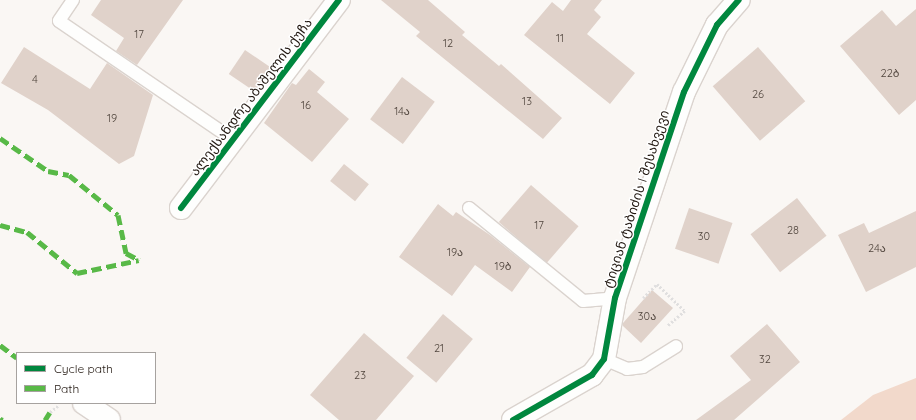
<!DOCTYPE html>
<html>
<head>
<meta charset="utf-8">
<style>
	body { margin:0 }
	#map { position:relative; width:916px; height:420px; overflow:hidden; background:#faf7f4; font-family:Quicksand,"Noto Sans Georgian",sans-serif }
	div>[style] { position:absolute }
	.green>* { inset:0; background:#f2d9cb }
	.building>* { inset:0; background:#e0d2ca; transform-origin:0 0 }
	.path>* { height:2.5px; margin-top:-1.25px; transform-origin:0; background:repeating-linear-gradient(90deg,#e0dfdf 0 2px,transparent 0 4px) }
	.roads { filter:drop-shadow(1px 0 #dad3ce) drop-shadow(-1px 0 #dad3ce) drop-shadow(0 1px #dad3ce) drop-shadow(0 -1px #dad3ce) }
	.lane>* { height:12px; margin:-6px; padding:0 6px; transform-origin:6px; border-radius:6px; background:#fefefd }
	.street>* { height:22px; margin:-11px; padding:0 11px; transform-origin:11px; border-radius:11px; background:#fefefd }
	.quiet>* { height:5px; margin-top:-2.5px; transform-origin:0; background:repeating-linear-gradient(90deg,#58b947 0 10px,transparent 0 15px) }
	.cycleway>* { height:6px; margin:-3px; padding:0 3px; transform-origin:3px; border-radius:3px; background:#00873e }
	span { translate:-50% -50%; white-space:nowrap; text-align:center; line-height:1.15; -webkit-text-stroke:3px #fff; paint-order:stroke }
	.number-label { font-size:11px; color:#51463e }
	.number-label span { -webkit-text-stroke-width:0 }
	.street-label { font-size:13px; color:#211710 }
	.legend { position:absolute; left:16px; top:352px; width:140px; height:52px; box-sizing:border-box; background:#fff; border:1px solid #a6a29f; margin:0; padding:5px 7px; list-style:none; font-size:12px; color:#211710 }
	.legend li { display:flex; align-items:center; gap:8px; height:20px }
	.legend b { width:20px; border:1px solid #a6a29f }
</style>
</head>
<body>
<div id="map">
	<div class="green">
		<i style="clip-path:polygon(916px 378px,916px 420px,841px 420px,873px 395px)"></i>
	</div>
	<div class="building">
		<i style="clip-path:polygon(101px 0,183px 0,137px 65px,116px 51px,124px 38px,91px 15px)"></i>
		<i style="clip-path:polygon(381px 0,428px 0,465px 32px,462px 35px,499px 66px,501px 64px,562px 118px,543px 139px,416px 36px,420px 32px)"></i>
		<i style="clip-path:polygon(571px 0,602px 0,594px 10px,601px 17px,587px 34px,635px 73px,610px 104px,524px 35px,552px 2px,563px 11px)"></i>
		<i style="clip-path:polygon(916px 9px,916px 100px,899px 115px,840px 46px,882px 10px,896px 26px)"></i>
		<i style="clip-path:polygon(24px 47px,90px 89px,107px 63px,153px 95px,134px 156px,119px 164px,48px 110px,1px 83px)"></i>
		<i style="left:758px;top:47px;width:72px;height:60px;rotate:49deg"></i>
		<i style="left:245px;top:50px;width:32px;height:29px;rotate:34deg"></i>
		<i style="clip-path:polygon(309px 69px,325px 82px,317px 92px,349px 119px,312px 162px,264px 123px,292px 83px,296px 85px)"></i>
		<i style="left:402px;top:77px;width:41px;height:53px;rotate:37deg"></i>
		<i style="left:344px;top:164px;width:32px;height:22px;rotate:39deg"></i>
		<i style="left:531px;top:185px;width:63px;height:49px;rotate:41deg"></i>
		<i style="left:797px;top:198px;width:48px;height:59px;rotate:52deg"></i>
		<i style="clip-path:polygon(438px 204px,453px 216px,456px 212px,490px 235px,530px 267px,512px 292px,475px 265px,452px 296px,399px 257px)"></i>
		<i style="left:689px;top:208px;width:46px;height:43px;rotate:19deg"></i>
		<i style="clip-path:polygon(916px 211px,916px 267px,866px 292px,838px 235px,864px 223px,869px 233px)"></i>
		<i style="clip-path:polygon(652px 290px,673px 308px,641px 343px,623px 326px,623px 323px)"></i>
		<i style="left:443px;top:314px;width:39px;height:57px;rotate:40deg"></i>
		<i style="clip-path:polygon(767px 324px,800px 362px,734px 420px,696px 420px,751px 380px,730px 356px)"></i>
		<i style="clip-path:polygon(364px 333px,414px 376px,376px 420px,339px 420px,310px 395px)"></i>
	</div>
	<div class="path">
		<i style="left:643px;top:298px;width:20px;rotate:-45deg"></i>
		<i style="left:657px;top:284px;width:39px;rotate:44deg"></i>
		<i style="left:685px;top:311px;width:23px;rotate:139deg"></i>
		<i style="left:50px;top:412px;width:11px;rotate:-38deg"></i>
	</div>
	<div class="roads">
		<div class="lane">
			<i style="left:73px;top:0;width:25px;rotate:124deg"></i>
			<i style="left:59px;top:21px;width:209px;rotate:34.3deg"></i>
			<i style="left:469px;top:208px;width:147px;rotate:39.2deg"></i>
			<i style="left:583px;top:301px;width:32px;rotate:-5deg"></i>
			<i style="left:604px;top:359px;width:25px;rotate:23deg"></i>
			<i style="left:627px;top:369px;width:16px;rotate:-7deg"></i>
			<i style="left:643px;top:367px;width:39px;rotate:-32deg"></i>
		</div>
		<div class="street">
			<i style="left:181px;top:208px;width:261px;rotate:-52.8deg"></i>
			<i style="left:84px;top:403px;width:30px;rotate:34deg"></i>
			<i style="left:513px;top:420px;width:91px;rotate:-29.7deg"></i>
			<i style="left:592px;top:375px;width:20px;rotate:-53deg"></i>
			<i style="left:604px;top:359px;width:62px;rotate:-79.8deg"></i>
			<i style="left:615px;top:298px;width:217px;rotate:-71.5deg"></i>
			<i style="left:684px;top:92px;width:75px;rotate:-63.8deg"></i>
			<i style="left:717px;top:25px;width:33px;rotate:-49deg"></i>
		</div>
	</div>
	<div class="quiet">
		<i style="left:0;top:138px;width:58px;rotate:34.5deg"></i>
		<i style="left:48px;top:171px;width:21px;rotate:11deg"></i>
		<i style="left:69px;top:175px;width:63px;rotate:39.2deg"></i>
		<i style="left:118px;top:215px;width:39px;rotate:78deg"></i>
		<i style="left:126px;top:253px;width:15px;rotate:28deg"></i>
		<i style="left:0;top:225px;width:28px;rotate:15deg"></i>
		<i style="left:27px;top:232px;width:65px;rotate:39.4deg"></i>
		<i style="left:77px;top:273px;width:63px;rotate:-11.8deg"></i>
		<i style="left:0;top:345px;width:21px;rotate:37deg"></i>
		<i style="left:0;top:419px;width:3px;rotate:18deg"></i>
		<i style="left:45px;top:420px;width:9px;rotate:-58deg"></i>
	</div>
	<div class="cycleway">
		<i style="left:181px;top:208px;width:261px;rotate:-52.8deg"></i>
		<i style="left:513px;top:420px;width:91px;rotate:-29.7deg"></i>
		<i style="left:592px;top:375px;width:20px;rotate:-53deg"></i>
		<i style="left:604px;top:359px;width:62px;rotate:-79.8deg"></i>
		<i style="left:615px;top:298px;width:217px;rotate:-71.5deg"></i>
		<i style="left:684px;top:92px;width:75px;rotate:-63.8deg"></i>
		<i style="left:717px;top:25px;width:33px;rotate:-49deg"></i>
	</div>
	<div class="number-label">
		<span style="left:139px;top:34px">17</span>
		<span style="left:560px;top:38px">11</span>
		<span style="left:448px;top:43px">12</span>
		<span style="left:890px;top:73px">22ბ</span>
		<span style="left:35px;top:79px">4</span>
		<span style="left:758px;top:94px">26</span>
		<span style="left:527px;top:101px">13</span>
		<span style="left:306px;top:105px">16</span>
		<span style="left:402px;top:111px">14ა</span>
		<span style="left:112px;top:118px">19</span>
		<span style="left:539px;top:225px">17</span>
		<span style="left:793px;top:230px">28</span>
		<span style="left:704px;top:236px">30</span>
		<span style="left:877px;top:248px">24ა</span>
		<span style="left:455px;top:252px">19ა</span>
		<span style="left:503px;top:266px">19ბ</span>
		<span style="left:647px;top:316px">30ა</span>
		<span style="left:439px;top:348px">21</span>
		<span style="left:765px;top:359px">32</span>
		<span style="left:360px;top:375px">23</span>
	</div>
	<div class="street-label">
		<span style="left:251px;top:97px;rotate:-53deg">ალექსანდრე აბაშელის ქუჩა</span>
		<span style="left:636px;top:199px;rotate:-72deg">ტიციან ტაბიძის I შესახვევი</span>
	</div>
	<ul class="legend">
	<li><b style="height:5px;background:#00873e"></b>Cycle path</li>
	<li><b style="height:5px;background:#58b947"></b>Path</li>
	</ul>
</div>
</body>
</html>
